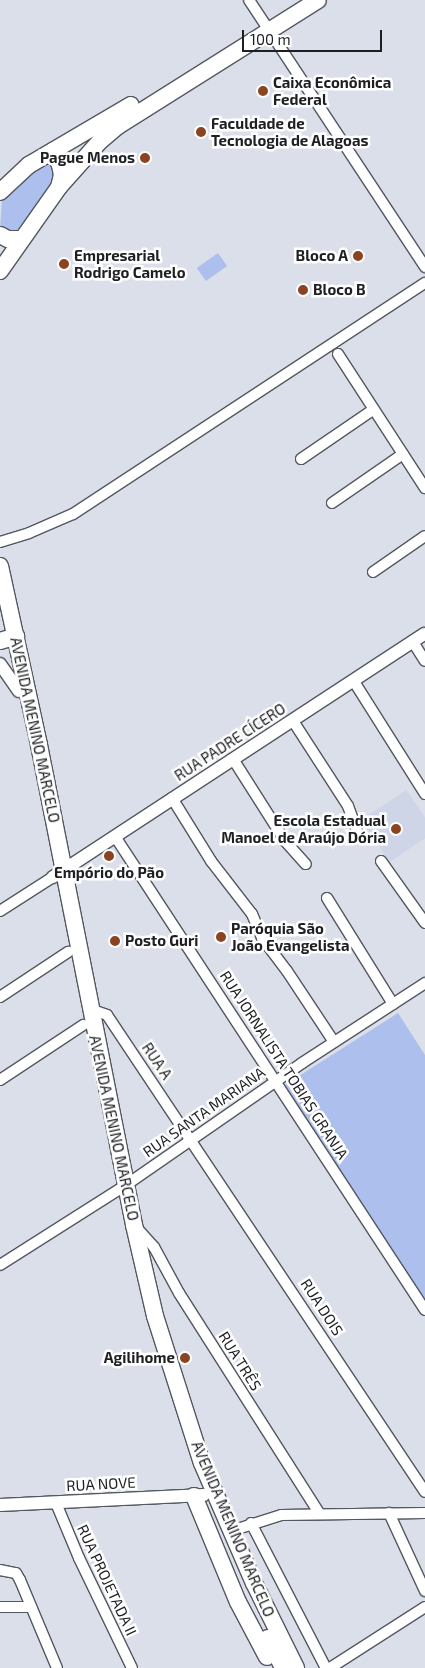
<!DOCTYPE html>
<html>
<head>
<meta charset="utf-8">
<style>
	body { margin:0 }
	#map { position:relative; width:425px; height:1668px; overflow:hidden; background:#dbdfe9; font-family:"Exo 2",sans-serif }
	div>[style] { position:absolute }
	.built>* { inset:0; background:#ced5e6 }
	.green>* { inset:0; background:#adbfed; transform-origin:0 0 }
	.roads { filter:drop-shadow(1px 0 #53575f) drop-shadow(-1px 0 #53575f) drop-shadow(0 1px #53575f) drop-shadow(0 -1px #53575f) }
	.minor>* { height:10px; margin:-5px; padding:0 5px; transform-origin:5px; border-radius:5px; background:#fff }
	.tertiary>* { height:12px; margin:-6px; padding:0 6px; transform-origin:6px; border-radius:6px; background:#fff }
	.primary>* { height:16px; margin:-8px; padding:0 8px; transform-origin:8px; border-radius:8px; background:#fff }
	.dots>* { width:14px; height:14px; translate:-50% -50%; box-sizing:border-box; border:2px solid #fff; border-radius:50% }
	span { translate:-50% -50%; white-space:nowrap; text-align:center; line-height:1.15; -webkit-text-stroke:5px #fff; paint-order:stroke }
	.poi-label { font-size:15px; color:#1e1f23; font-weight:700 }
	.left { translate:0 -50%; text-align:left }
	.right { translate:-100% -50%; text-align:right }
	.street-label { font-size:15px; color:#1e1f23 }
	.scale { position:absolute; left:242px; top:30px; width:140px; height:22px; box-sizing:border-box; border:2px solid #1e1f23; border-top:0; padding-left:6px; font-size:15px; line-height:18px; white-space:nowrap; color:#1e1f23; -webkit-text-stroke:4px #fff; paint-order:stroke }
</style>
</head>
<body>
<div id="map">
	<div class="built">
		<i style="clip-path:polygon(406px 790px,425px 817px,425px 838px,390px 862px,361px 820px)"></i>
	</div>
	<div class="green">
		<i style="clip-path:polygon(48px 159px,57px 177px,16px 232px,0 230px,2px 199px)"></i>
		<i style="left:218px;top:253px;width:16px;height:26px;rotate:55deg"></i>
		<i style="clip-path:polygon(398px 1013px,425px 1055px,425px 1300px,280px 1088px)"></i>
	</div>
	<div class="roads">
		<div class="minor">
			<i style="left:249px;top:0;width:320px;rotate:56.6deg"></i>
			<i style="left:338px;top:354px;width:160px;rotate:57deg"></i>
			<i style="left:301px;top:459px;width:88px;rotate:-34.4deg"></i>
			<i style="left:332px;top:503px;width:86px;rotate:-34.6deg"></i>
			<i style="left:0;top:542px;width:30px;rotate:-17deg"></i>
			<i style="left:29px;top:533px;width:48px;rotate:-23.4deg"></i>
			<i style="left:73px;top:514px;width:421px;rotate:-33.3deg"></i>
			<i style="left:373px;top:572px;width:63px;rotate:-34.7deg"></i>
			<i style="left:413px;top:642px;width:22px;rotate:58deg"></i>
			<i style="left:353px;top:680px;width:135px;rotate:57.7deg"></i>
			<i style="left:293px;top:721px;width:101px;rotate:57.1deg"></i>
			<i style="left:348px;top:806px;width:27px;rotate:70deg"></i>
			<i style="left:233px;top:759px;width:97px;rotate:57.6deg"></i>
			<i style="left:285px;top:841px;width:31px;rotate:48deg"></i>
			<i style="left:172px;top:798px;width:74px;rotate:58.2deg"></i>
			<i style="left:211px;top:861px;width:67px;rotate:52.3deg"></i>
			<i style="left:252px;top:914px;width:26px;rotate:67deg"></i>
			<i style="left:262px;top:938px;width:41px;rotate:52.9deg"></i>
			<i style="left:287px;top:971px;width:85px;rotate:56.5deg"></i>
			<i style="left:116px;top:838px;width:564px;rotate:56.79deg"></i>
			<i style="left:381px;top:861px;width:76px;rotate:54.6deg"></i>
			<i style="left:327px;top:898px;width:125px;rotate:58.1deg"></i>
			<i style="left:0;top:911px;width:63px;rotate:-32.7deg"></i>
			<i style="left:0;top:997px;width:82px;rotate:-33.5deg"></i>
			<i style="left:90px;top:1009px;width:18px;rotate:19deg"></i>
			<i style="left:107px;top:1015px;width:573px;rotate:56.31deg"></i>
			<i style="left:0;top:1080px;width:100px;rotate:-33.5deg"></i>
			<i style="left:136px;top:1227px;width:27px;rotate:48deg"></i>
			<i style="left:154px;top:1247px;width:52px;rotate:61.5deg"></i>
			<i style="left:179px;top:1293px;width:262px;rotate:57.5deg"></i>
			<i style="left:0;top:1265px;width:149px;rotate:-32.4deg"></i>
			<i style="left:126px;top:1185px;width:214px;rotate:-34.7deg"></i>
			<i style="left:302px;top:1063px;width:147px;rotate:-33deg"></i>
			<i style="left:56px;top:1503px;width:60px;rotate:67.3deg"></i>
			<i style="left:79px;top:1558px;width:122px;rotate:64.3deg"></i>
			<i style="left:389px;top:1513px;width:86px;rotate:65.2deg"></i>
			<i style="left:251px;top:1523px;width:163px;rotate:62.7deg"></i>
			<i style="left:231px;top:1531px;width:52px;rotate:-17.7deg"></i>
			<i style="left:281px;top:1515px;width:144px;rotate:-0.8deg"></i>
			<i style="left:0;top:1570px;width:16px;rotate:11deg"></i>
			<i style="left:16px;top:1573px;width:8px;rotate:60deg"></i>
			<i style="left:20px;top:1580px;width:95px;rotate:67.2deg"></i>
			<i style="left:0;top:1607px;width:31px"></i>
			<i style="left:330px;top:1668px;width:113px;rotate:-32.7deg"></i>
		</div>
		<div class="tertiary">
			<i style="left:0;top:664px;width:33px;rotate:55deg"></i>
			<i style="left:53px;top:877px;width:444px;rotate:-33.2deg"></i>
			<i style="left:0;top:1505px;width:204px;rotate:-2.8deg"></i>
		</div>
		<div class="primary">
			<i style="left:53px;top:151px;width:16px;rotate:63deg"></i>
			<i style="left:60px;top:165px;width:10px;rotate:79deg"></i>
			<i style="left:62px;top:175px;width:12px;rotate:104deg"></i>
			<i style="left:0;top:192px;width:40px;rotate:-43deg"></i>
			<i style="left:29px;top:165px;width:118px;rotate:-30.5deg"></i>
			<i style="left:0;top:235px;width:9px;rotate:27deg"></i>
			<i style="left:8px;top:239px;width:14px"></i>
			<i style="left:0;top:271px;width:103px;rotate:-54.9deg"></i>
			<i style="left:59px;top:187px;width:62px;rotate:-48.3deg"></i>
			<i style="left:100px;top:141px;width:23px;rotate:-40deg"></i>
			<i style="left:118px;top:126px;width:236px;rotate:-32.2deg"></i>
			<i style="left:0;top:566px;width:183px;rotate:77.7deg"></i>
			<i style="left:39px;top:745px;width:489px;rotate:78.8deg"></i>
			<i style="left:134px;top:1225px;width:93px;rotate:77deg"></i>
			<i style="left:155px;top:1316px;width:154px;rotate:72.3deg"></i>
			<i style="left:202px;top:1463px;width:131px;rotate:66.6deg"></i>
			<i style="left:254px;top:1583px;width:95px;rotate:63.7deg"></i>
			<i style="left:0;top:641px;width:17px;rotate:-17deg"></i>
			<i style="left:194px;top:1496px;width:115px;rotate:67.5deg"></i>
			<i style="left:238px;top:1602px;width:62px;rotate:62.2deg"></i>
			<i style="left:268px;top:1638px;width:34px;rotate:63deg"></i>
		</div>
	</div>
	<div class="dots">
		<i style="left:263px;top:91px;background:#8b4322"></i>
		<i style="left:201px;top:132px;background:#8b4322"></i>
		<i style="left:145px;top:158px;background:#8b4322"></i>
		<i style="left:358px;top:256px;background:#8b4322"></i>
		<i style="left:64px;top:264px;background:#8b4322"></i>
		<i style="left:303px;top:290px;background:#8b4322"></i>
		<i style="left:396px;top:829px;background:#8b4322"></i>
		<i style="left:109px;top:856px;background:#8b4322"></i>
		<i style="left:221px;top:937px;background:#8b4322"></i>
		<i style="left:115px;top:941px;background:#8b4322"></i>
		<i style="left:185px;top:1358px;background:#8b4322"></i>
	</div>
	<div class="poi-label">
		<span class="left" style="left:273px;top:91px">Caixa Econômica<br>Federal</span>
		<span class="left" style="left:211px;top:132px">Faculdade de<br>Tecnologia de Alagoas</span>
		<span class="right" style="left:135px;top:158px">Pague Menos</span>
		<span class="left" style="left:74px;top:264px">Empresarial<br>Rodrigo Camelo</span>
		<span class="right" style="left:348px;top:256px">Bloco A</span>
		<span class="left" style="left:313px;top:290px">Bloco B</span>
		<span class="right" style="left:386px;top:829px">Escola Estadual<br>Manoel de Araújo Dória</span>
		<span style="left:109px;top:873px">Empório do Pão</span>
		<span class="left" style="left:231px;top:937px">Paróquia São<br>João Evangelista</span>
		<span class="left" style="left:125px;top:941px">Posto Guri</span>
		<span class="right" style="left:175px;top:1358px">Agilihome</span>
	</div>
	<div class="street-label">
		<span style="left:35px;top:730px;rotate:78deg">AVENIDA MENINO MARCELO</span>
		<span style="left:230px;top:742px;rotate:-33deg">RUA PADRE CÍCERO</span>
		<span style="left:157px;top:1061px;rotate:56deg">RUA A</span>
		<span style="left:284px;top:1065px;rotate:57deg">RUA JORNALISTA TOBIAS GRANJA</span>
		<span style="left:204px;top:1112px;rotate:-35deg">RUA SANTA MARIANA</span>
		<span style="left:114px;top:1128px;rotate:78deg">AVENIDA MENINO MARCELO</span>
		<span style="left:322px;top:1307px;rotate:57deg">RUA DOIS</span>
		<span style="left:240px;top:1361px;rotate:58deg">RUA TRÊS</span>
		<span style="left:101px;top:1484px;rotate:-3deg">RUA NOVE</span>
		<span style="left:233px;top:1529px;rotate:67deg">AVENIDA MENINO MARCELO</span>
		<span style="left:107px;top:1580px;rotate:65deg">RUA PROJETADA II</span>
	</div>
	<div class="scale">100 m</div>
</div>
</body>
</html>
